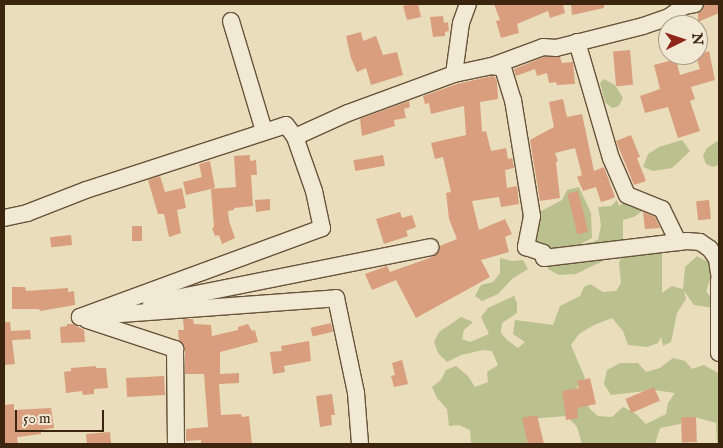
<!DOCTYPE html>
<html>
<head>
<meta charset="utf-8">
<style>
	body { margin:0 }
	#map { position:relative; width:723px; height:448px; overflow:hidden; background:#eaddbc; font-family:"IM FELL English",serif }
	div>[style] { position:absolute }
	.green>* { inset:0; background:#bac08e }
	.building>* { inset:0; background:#d89e7d; transform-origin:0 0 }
	.roads { filter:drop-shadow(1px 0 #67533a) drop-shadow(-1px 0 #67533a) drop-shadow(0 1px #67533a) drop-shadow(0 -1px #67533a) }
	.minor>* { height:16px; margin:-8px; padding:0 8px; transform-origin:8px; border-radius:8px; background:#f1e9d3 }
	span { translate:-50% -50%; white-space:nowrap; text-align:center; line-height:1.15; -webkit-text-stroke:4.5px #f1e9d3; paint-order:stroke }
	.frame { position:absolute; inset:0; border:5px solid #3b250f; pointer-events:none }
	.north { position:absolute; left:658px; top:15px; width:50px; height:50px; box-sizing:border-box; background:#f1e9d3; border:1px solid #a89b85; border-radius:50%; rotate:86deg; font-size:14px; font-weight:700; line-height:20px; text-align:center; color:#3b250f }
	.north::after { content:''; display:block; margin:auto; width:18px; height:22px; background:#8f2418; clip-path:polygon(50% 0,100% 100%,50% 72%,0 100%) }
	.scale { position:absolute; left:15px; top:410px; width:89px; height:22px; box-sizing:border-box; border:2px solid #3b250f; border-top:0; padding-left:6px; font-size:15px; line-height:18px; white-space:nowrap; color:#3b250f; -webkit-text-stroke:4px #f1e9d3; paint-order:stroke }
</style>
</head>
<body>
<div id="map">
	<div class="green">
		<i style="clip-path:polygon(604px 79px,615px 85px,623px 98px,619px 106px,612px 108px,605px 102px,600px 83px)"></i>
		<i style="clip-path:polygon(682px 140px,690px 151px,672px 168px,653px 171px,643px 167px,648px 154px,659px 147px)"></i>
		<i style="clip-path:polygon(719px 140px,719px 165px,713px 167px,706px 164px,703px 156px,707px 148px)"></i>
		<i style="clip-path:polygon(579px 187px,591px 213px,592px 238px,575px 247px,598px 240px,601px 225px,598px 207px,611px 206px,617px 200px,619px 206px,625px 202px,649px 206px,634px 217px,623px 220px,623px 243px,662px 252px,662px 293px,672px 286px,683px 289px,685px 267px,697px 256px,710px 263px,711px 277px,706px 291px,714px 302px,714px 308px,694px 305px,684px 291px,686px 299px,677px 313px,671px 342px,663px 346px,661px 337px,658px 343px,647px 347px,628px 345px,623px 331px,612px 318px,594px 325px,579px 334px,571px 345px,585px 378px,575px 390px,582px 395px,590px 409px,598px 416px,612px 417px,623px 407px,636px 414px,646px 424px,666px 414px,668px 403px,675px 393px,654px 390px,611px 395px,604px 384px,607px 370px,620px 363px,638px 363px,646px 372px,660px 368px,673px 358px,685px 361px,692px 369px,704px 365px,718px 373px,719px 444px,717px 442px,716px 423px,695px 417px,684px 419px,680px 424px,660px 428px,655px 444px,582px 444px,577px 427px,567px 416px,540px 418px,526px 422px,531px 444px,471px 444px,470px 430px,459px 425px,449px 426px,447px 409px,437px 398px,432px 387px,441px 380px,446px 370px,456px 366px,468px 376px,475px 387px,488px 382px,487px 372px,498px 365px,492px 351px,483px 350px,461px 355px,447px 362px,438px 353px,434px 342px,439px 332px,461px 317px,473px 322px,464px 330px,462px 339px,470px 342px,489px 334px,481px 317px,488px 308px,514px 296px,517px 303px,517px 313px,502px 323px,501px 333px,507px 340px,518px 348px,525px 342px,513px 334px,515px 320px,553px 325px,560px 306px,580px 296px,584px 287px,590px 284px,603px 292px,616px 291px,621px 283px,619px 263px,621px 257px,607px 259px,576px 274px,559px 275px,548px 269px,546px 258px,531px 237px,532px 216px,562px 200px,567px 190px)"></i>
		<i style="clip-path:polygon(500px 258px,512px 261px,523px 260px,528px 269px,512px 279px,498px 294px,482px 301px,475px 296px,481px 285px,493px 282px,500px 273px)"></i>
	</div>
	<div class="building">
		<i style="clip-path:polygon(411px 4px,418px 4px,421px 17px,407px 20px,403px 6px)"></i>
		<i style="clip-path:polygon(494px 4px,565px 4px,563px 5px,565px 13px,550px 18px,548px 11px,517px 24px,519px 33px,501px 38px,496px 21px,500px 20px)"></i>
		<i style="clip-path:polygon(571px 4px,604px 4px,604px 8px,572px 15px)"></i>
		<i style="clip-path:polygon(705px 4px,719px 4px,719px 13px,698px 22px,698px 13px,702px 11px)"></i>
		<i style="clip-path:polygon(443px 16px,444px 23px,448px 22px,449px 31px,445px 32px,445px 36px,433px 37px,430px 17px)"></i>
		<i style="clip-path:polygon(361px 32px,363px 41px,376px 36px,383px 55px,397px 52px,403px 75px,371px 85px,366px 68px,357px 72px,351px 58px,346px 36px)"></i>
		<i style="left:630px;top:50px;width:35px;height:17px;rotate:85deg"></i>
		<i style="clip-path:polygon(709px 51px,715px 80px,691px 87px,695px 99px,690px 101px,700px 131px,678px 138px,668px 107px,645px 113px,640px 96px,660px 89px,654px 65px,676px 59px,680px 75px,700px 69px,696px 56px)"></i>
		<i style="clip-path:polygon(544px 57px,560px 57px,562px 63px,573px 62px,575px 84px,557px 85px,556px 82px,549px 83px,547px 73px,537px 76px,535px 69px,516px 76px,514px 69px)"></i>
		<i style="clip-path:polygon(492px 76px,495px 77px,497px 82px,498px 99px,480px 102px,482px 132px,486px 131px,491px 151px,506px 148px,508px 159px,512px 158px,514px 168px,505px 170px,507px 188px,517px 186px,519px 204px,501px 207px,499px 197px,472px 201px,479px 230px,505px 219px,512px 234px,505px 237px,509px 252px,481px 260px,490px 277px,416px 318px,396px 280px,372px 290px,365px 274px,387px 266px,390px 272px,432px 257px,439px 251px,440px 246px,457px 239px,449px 219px,446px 193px,451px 192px,443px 157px,435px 159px,431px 143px,466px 135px,464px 106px,431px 114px,429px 103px,425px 104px,423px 96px,457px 84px)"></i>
		<i style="clip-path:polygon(563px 99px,567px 117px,582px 114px,594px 171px,604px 167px,615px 197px,611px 199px,601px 202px,596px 187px,583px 191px,577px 177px,582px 175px,575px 148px,555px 153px,558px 161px,556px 162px,560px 198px,540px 201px,530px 140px,554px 127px,549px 102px)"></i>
		<i style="clip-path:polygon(409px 101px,410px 107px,404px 109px,406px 118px,394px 120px,395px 126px,362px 136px,360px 119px)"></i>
		<i style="clip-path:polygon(631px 135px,640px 157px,637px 158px,646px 181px,634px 185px,616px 141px)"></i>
		<i style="clip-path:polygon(250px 155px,250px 161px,256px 160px,257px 175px,251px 175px,253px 206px,234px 208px,234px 210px,228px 211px,229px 221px,235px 238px,222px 244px,219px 235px,215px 236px,212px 228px,214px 227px,211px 189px,236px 187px,234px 156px)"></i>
		<i style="left:383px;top:155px;width:11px;height:30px;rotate:80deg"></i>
		<i style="clip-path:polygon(210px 161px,215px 188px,186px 195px,183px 182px,202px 177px,199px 164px)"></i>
		<i style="clip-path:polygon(160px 176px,165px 192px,182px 188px,186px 208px,177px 210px,181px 233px,169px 237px,164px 214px,158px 214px,148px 180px)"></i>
		<i style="left:578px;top:191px;width:42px;height:11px;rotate:76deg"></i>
		<i style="clip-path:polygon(270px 199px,270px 210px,256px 212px,255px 200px)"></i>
		<i style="left:709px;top:200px;width:19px;height:13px;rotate:84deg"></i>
		<i style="clip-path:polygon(400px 212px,402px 218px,412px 215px,416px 227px,406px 231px,408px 236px,384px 244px,376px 219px)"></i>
		<i style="clip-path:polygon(643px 212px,655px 217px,660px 228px,645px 229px)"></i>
		<i style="left:132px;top:226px;width:10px;height:15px"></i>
		<i style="left:71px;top:235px;width:10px;height:21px;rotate:84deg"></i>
		<i style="clip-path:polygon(12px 287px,25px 287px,26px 291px,68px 288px,68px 292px,74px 291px,75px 305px,40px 311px,39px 309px,12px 309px)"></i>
		<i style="clip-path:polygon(183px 319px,193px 319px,194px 324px,211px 325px,212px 336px,238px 330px,238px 327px,248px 324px,252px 331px,255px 330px,258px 342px,220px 352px,220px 374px,239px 373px,239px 383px,219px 384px,221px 415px,241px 414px,242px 417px,249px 416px,252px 444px,201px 444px,201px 440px,186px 441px,186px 429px,208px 427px,204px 374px,185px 374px,185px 349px,179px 340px,178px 330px,184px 330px)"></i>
		<i style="clip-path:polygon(4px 322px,10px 322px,11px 331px,30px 330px,31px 339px,12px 340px,15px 364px,4px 365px)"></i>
		<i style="left:331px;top:323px;width:9px;height:21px;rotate:77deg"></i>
		<i style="clip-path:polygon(67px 324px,73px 324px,84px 330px,85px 342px,61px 343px,60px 327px,67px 326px)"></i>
		<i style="clip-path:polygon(309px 341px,311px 361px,284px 366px,285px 372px,273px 374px,270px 352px,282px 351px,281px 346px)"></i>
		<i style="clip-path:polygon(402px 360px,408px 384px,394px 387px,391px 376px,395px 375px,392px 363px)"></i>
		<i style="clip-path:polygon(96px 366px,96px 368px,106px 368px,108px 388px,94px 389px,94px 394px,83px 395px,82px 391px,66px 393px,64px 372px,71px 371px,71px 368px)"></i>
		<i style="left:164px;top:376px;width:19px;height:38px;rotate:87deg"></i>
		<i style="clip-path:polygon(590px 378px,596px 404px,577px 408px,578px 418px,566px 420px,562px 391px,579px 388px,577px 381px)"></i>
		<i style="left:654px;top:387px;width:15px;height:31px;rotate:67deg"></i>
		<i style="clip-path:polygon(332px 394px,335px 415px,331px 415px,332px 425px,320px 427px,316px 396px)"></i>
		<i style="clip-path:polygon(14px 404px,14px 410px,51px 408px,54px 428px,41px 430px,41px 434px,17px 437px,18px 444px,4px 444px,4px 405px)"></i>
		<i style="clip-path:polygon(537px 415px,544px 444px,528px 444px,522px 418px)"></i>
		<i style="left:696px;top:417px;width:25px;height:15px;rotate:88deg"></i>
		<i style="clip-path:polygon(110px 432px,111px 444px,87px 444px,86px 434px)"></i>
	</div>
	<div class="roads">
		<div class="minor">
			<i style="left:231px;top:21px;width:115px;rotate:73.3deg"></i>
			<i style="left:577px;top:42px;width:121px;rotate:73.7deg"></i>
			<i style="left:611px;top:158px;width:40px;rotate:66.6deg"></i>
			<i style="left:627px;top:195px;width:38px;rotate:22deg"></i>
			<i style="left:662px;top:209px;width:37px;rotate:64deg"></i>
			<i style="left:492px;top:66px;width:11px;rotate:10deg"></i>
			<i style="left:503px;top:68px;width:34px;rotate:73deg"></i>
			<i style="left:513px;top:100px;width:118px;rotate:80.7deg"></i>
			<i style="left:532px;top:216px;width:32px;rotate:101deg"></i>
			<i style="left:526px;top:247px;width:18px;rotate:19deg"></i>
			<i style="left:543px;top:253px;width:5px;rotate:79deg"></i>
			<i style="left:544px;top:258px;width:144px;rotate:-6.8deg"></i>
			<i style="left:687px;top:241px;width:13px;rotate:4deg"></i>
			<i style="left:700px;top:242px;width:12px;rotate:35deg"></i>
			<i style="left:710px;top:249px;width:12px;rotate:55deg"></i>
			<i style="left:717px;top:259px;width:15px;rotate:82deg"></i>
			<i style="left:454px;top:74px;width:51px;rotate:-82.2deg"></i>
			<i style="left:461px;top:23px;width:20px;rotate:-70deg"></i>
			<i style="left:295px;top:137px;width:58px;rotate:-24.4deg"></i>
			<i style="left:348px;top:113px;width:113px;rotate:-20.2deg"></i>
			<i style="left:454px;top:74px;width:39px;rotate:-12deg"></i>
			<i style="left:492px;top:66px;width:54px;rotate:-20.4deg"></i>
			<i style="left:543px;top:47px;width:13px;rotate:4deg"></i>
			<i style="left:556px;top:48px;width:90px;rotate:-14.2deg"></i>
			<i style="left:643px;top:26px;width:28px;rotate:-19deg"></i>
			<i style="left:669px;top:17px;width:19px;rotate:-36deg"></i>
			<i style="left:684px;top:6px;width:11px;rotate:-10deg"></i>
			<i style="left:4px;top:218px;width:24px;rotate:-12deg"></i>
			<i style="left:27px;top:213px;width:63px;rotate:-21.3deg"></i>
			<i style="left:86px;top:190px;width:210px;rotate:-18deg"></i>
			<i style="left:286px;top:125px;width:15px;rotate:53deg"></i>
			<i style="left:295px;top:137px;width:57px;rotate:70.6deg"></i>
			<i style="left:314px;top:191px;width:38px;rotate:78deg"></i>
			<i style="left:322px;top:228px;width:258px;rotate:159.8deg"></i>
			<i style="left:80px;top:317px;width:257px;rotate:-4.2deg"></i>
			<i style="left:336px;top:298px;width:97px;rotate:78.1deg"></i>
			<i style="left:356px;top:393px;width:51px;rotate:85.5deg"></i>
			<i style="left:719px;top:280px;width:73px;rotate:90deg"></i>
			<i style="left:151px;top:303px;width:285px;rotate:-11.3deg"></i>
			<i style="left:87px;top:320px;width:93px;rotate:18.2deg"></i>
			<i style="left:175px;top:349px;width:95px;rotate:89.4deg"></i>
		</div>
	</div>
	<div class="frame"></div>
	<div class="north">N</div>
	<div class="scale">50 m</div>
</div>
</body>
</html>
